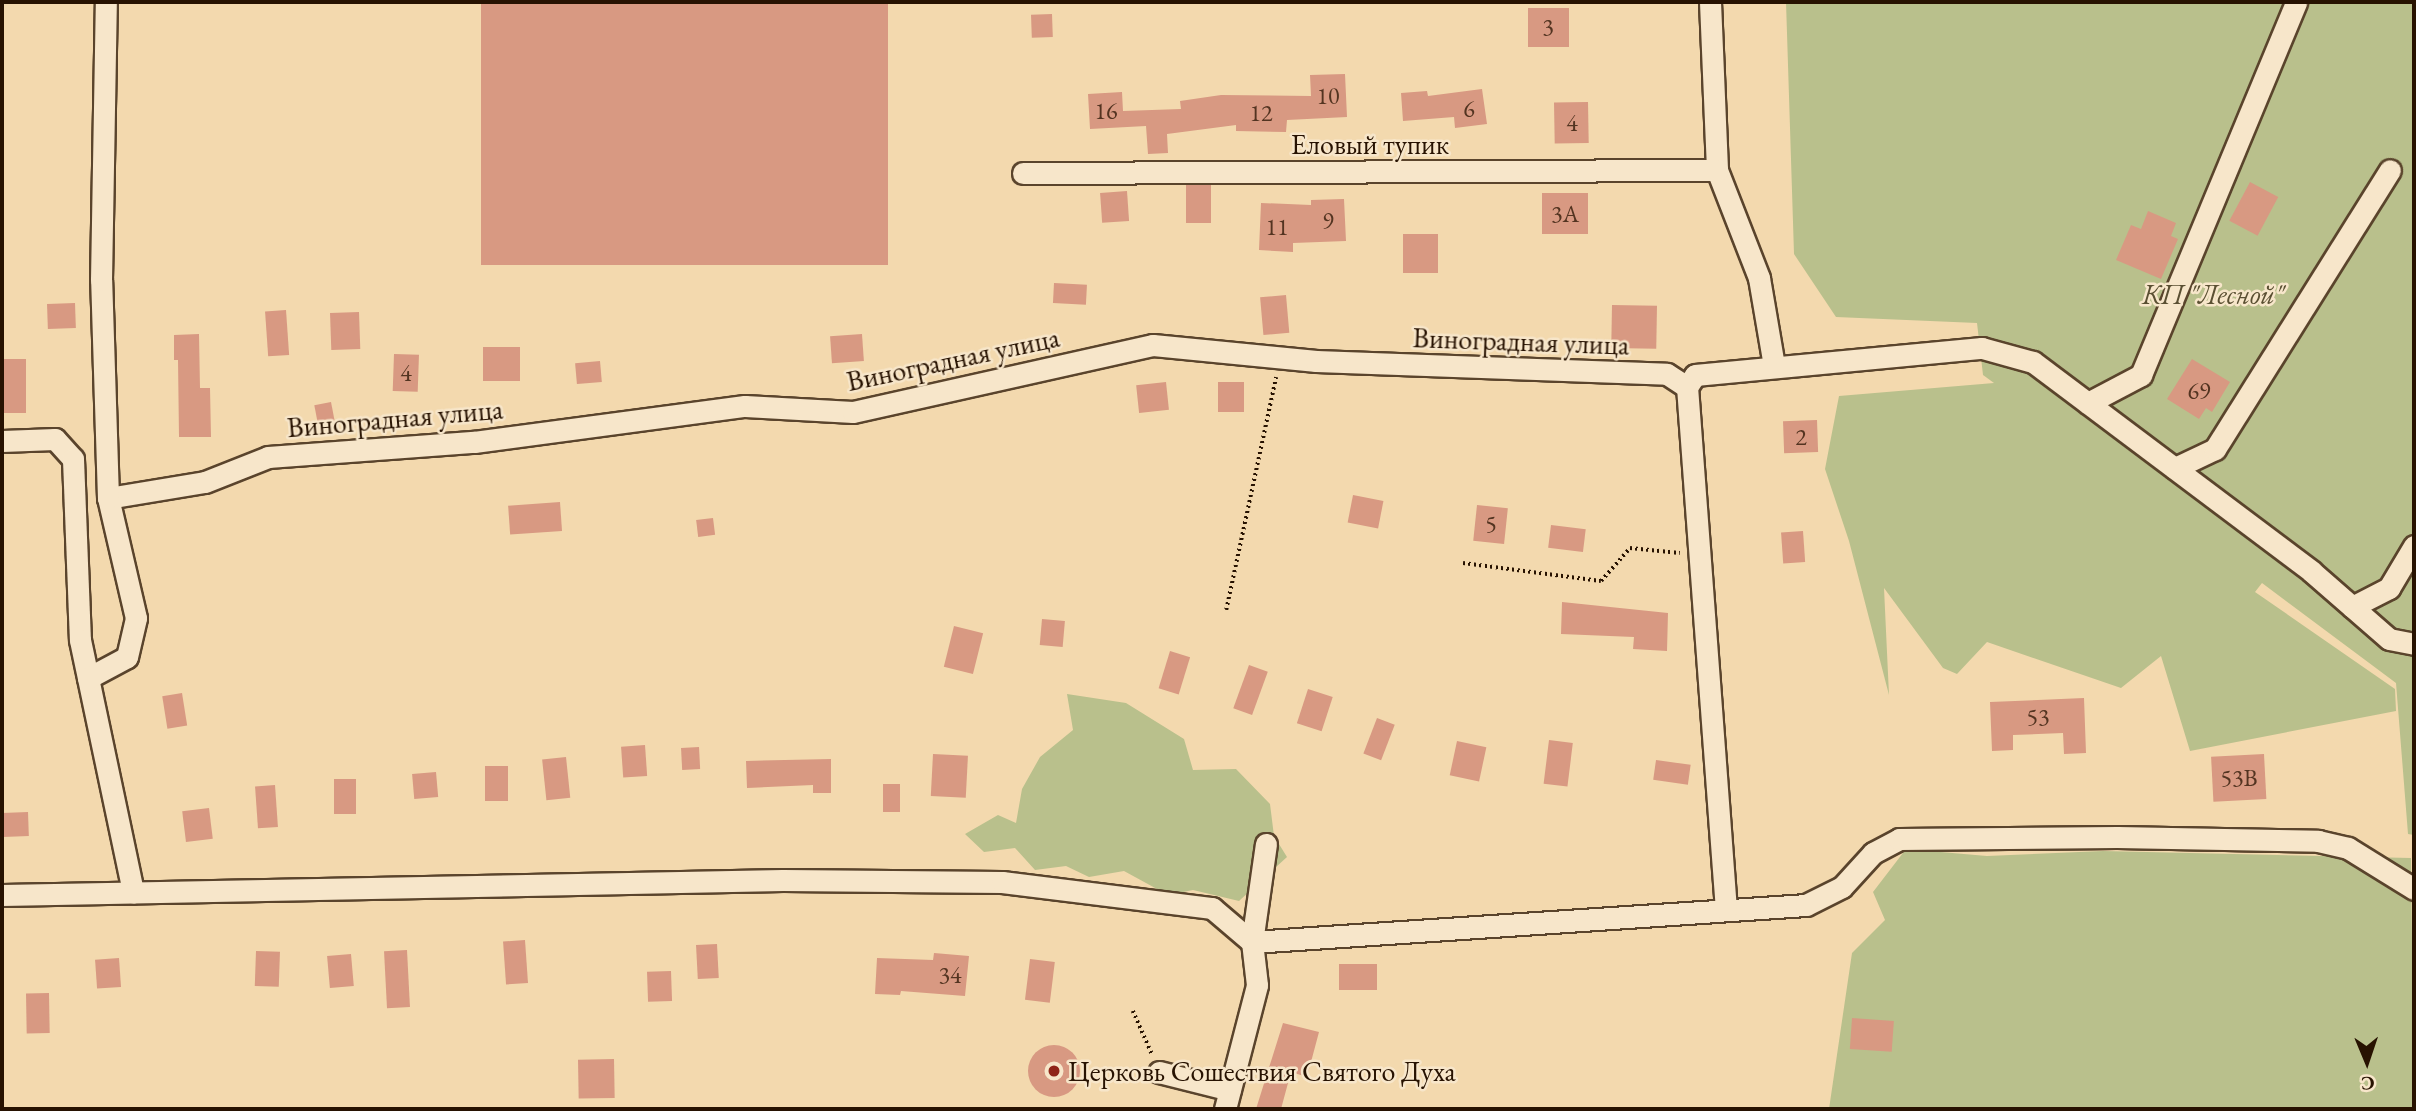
<!DOCTYPE html>
<html>
<head>
<meta charset="utf-8">
<style>
	body { margin:0 }
	#map { position:relative; width:2416px; height:1111px; overflow:hidden; background:#f3d9ae; font-family:"EB Garamond",serif }
	div>[style] { position:absolute }
	.green>* { inset:0; background:#b9c08c }
	.building>* { inset:0; background:#d89982; transform-origin:0 0 }
	.round { border-radius:50% }
	.path>* { height:3.5px; margin-top:-1.75px; transform-origin:0; background:repeating-linear-gradient(90deg,#271201 0 2px,transparent 0 5.5px) }
	.roads { filter:drop-shadow(2px 0 #5a442c) drop-shadow(-2px 0 #5a442c) drop-shadow(0 2px #5a442c) drop-shadow(0 -2px #5a442c) }
	.minor>* { height:21px; margin:-10.5px; padding:0 10.5px; transform-origin:10.5px; border-radius:10.5px; background:#f7e6ca }
	.dots>* { width:19px; height:19px; translate:-50% -50%; box-sizing:border-box; border:4px solid #f7e6ca; border-radius:50% }
	span { translate:-50% -50%; white-space:nowrap; text-align:center; line-height:1.15; -webkit-text-stroke:5px #f7e6ca; paint-order:stroke }
	.number-label { font-size:24px; color:#533421 }
	.number-label span { -webkit-text-stroke-width:0 }
	.street-label { font-size:28px; color:#271201 }
	.park-label { font-size:28px; color:#5a4f32; font-style:italic }
	.poi-label { font-size:28px; color:#271201 }
	.left { translate:0 -50%; text-align:left }
	.frame { position:absolute; inset:0; border:4px solid #271201; pointer-events:none }
	.north { position:absolute; left:2332px; top:1027px; width:70px; height:70px; -webkit-text-stroke:5px #f7e6ca; paint-order:stroke; rotate:178deg; font-size:19px; font-weight:700; line-height:28px; text-align:center; color:#271201 }
	.north::after { content:''; display:block; margin:auto; width:24px; height:32px; background:#271201; clip-path:polygon(50% 0,100% 100%,50% 72%,0 100%) }
</style>
</head>
<body>
<div id="map">
	<div class="green">
		<i style="clip-path:polygon(1786px 2px,2414px 2px,2414px 835px,2408px 834px,2396px 683px,2262px 583px,2255px 592px,2395px 689px,2396px 711px,2190px 751px,2161px 656px,2121px 688px,1987px 642px,1957px 674px,1943px 668px,1884px 588px,1889px 695px,1849px 541px,1825px 469px,1839px 396px,1994px 383px,1983px 375px,1977px 323px,1836px 317px,1794px 254px)"></i>
		<i style="clip-path:polygon(1067px 694px,1126px 703px,1184px 739px,1193px 770px,1236px 769px,1270px 804px,1274px 836px,1287px 857px,1239px 901px,1193px 890px,1168px 895px,1124px 871px,1089px 877px,1066px 866px,1035px 870px,1015px 848px,984px 852px,965px 834px,998px 815px,1016px 823px,1022px 789px,1040px 757px,1073px 730px)"></i>
		<i style="clip-path:polygon(1906px 849px,1987px 856px,2103px 851px,2411px 858px,2414px 1109px,1829px 1109px,1852px 953px,1885px 920px,1873px 892px)"></i>
	</div>
	<div class="building">
		<i style="left:481px;top:2px;width:407px;height:263px"></i>
		<i style="left:1528px;top:8px;width:41px;height:39px"></i>
		<i style="left:1052px;top:14px;width:23px;height:21px;rotate:88deg"></i>
		<i style="clip-path:polygon(1345px 74px,1347px 117px,1287px 120px,1286px 132px,1236px 131px,1236px 125px,1167px 134px,1168px 153px,1148px 154px,1146px 126px,1090px 129px,1088px 94px,1122px 92px,1123px 111px,1181px 109px,1180px 101px,1221px 95px,1311px 96px,1310px 75px)"></i>
		<i style="clip-path:polygon(1482px 89px,1487px 124px,1455px 128px,1454px 117px,1403px 121px,1401px 93px,1427px 91px,1428px 96px)"></i>
		<i style="left:1588px;top:102px;width:41px;height:34px;rotate:89deg"></i>
		<i style="left:2250px;top:182px;width:32px;height:44px;rotate:28deg"></i>
		<i style="left:1186px;top:185px;width:25px;height:38px"></i>
		<i style="left:1127px;top:191px;width:30px;height:27px;rotate:86deg"></i>
		<i style="left:1542px;top:193px;width:46px;height:41px"></i>
		<i style="clip-path:polygon(1344px 199px,1346px 241px,1293px 243px,1293px 252px,1259px 250px,1261px 203px,1311px 205px,1311px 200px)"></i>
		<i style="clip-path:polygon(2148px 211px,2176px 223px,2171px 236px,2178px 239px,2161px 279px,2116px 260px,2131px 225px,2141px 229px)"></i>
		<i style="left:1403px;top:234px;width:35px;height:39px"></i>
		<i style="left:1054px;top:283px;width:33px;height:20px;rotate:3deg"></i>
		<i style="left:1286px;top:295px;width:38px;height:26px;rotate:85deg"></i>
		<i style="left:75px;top:303px;width:25px;height:28px;rotate:88deg"></i>
		<i style="left:1612px;top:305px;width:45px;height:43px;rotate:1deg"></i>
		<i style="left:286px;top:310px;width:45px;height:21px;rotate:86deg"></i>
		<i style="left:359px;top:312px;width:37px;height:29px;rotate:88deg"></i>
		<i style="clip-path:polygon(199px 334px,200px 388px,210px 388px,211px 437px,179px 437px,178px 360px,174px 360px,174px 335px)"></i>
		<i style="left:862px;top:334px;width:27px;height:32px;rotate:86deg"></i>
		<i style="left:520px;top:347px;width:34px;height:37px;rotate:90deg"></i>
		<i style="left:394px;top:354px;width:25px;height:37px;rotate:2deg"></i>
		<i style="left:2px;top:359px;width:24px;height:54px"></i>
		<i style="clip-path:polygon(2192px 359px,2230px 382px,2212px 412px,2206px 408px,2199px 419px,2167px 399px)"></i>
		<i style="left:600px;top:361px;width:21px;height:25px;rotate:85deg"></i>
		<i style="left:1166px;top:382px;width:28px;height:30px;rotate:84deg"></i>
		<i style="left:1218px;top:382px;width:26px;height:30px"></i>
		<i style="left:331px;top:402px;width:20px;height:17px;rotate:79deg"></i>
		<i style="left:1817px;top:420px;width:32px;height:34px;rotate:88deg"></i>
		<i style="left:1353px;top:495px;width:31px;height:28px;rotate:11deg"></i>
		<i style="left:560px;top:502px;width:29px;height:52px;rotate:86deg"></i>
		<i style="left:1477px;top:505px;width:31px;height:36px;rotate:6deg"></i>
		<i style="left:713px;top:518px;width:17px;height:17px;rotate:83deg"></i>
		<i style="left:1551px;top:525px;width:35px;height:23px;rotate:7deg"></i>
		<i style="left:1803px;top:531px;width:31px;height:22px;rotate:86deg"></i>
		<i style="clip-path:polygon(1562px 602px,1668px 613px,1667px 651px,1633px 649px,1634px 637px,1561px 634px)"></i>
		<i style="left:1042px;top:619px;width:23px;height:26px;rotate:5deg"></i>
		<i style="left:954px;top:626px;width:30px;height:42px;rotate:14deg"></i>
		<i style="left:1170px;top:651px;width:21px;height:39px;rotate:17deg"></i>
		<i style="left:1249px;top:665px;width:20px;height:46px;rotate:20deg"></i>
		<i style="left:1308px;top:689px;width:26px;height:36px;rotate:18deg"></i>
		<i style="left:182px;top:693px;width:33px;height:20px;rotate:81deg"></i>
		<i style="clip-path:polygon(2084px 698px,2086px 753px,2064px 754px,2063px 733px,2013px 735px,2013px 750px,1992px 751px,1990px 702px)"></i>
		<i style="left:1377px;top:718px;width:19px;height:38px;rotate:21deg"></i>
		<i style="left:1549px;top:740px;width:24px;height:44px;rotate:7deg"></i>
		<i style="left:1457px;top:741px;width:30px;height:35px;rotate:12deg"></i>
		<i style="left:645px;top:745px;width:31px;height:24px;rotate:86deg"></i>
		<i style="left:699px;top:747px;width:22px;height:18px;rotate:87deg"></i>
		<i style="left:933px;top:754px;width:35px;height:42px;rotate:3deg"></i>
		<i style="left:2264px;top:754px;width:45px;height:53px;rotate:87deg"></i>
		<i style="left:566px;top:757px;width:41px;height:24px;rotate:84deg"></i>
		<i style="clip-path:polygon(831px 759px,831px 793px,813px 793px,813px 785px,747px 788px,746px 761px)"></i>
		<i style="left:1656px;top:760px;width:35px;height:20px;rotate:8deg"></i>
		<i style="left:485px;top:766px;width:23px;height:35px"></i>
		<i style="left:436px;top:772px;width:25px;height:24px;rotate:85deg"></i>
		<i style="left:334px;top:779px;width:22px;height:35px"></i>
		<i style="left:883px;top:784px;width:17px;height:28px"></i>
		<i style="left:275px;top:785px;width:42px;height:20px;rotate:86deg"></i>
		<i style="left:209px;top:808px;width:31px;height:27px;rotate:83deg"></i>
		<i style="left:28px;top:812px;width:24px;height:26px;rotate:88deg"></i>
		<i style="left:525px;top:940px;width:43px;height:22px;rotate:86deg"></i>
		<i style="left:717px;top:944px;width:34px;height:21px;rotate:87deg"></i>
		<i style="left:407px;top:950px;width:57px;height:23px;rotate:87deg"></i>
		<i style="left:256px;top:951px;width:24px;height:35px;rotate:2deg"></i>
		<i style="clip-path:polygon(934px 953px,969px 956px,965px 996px,901px 991px,900px 995px,875px 994px,877px 958px,933px 960px)"></i>
		<i style="left:351px;top:954px;width:32px;height:24px;rotate:85deg"></i>
		<i style="left:119px;top:958px;width:29px;height:24px;rotate:86deg"></i>
		<i style="left:1030px;top:959px;width:25px;height:41px;rotate:7deg"></i>
		<i style="left:1339px;top:964px;width:38px;height:26px"></i>
		<i style="left:671px;top:971px;width:30px;height:24px;rotate:88deg"></i>
		<i style="left:49px;top:993px;width:40px;height:23px;rotate:89deg"></i>
		<i style="left:1852px;top:1018px;width:42px;height:31px;rotate:4deg"></i>
		<i style="clip-path:polygon(1283px 1023px,1319px 1032px,1307px 1077px,1291px 1072px,1281px 1109px,1256px 1109px)"></i>
		<i class="round" style="left:1028px;top:1045px;width:52px;height:52px"></i>
		<i style="left:614px;top:1059px;width:39px;height:36px;rotate:89deg"></i>
	</div>
	<div class="path">
		<i style="left:1463px;top:563px;width:139px;rotate:7.4deg"></i>
		<i style="left:1601px;top:581px;width:44px;rotate:-48.7deg"></i>
		<i style="left:1630px;top:548px;width:50px;rotate:5.7deg"></i>
		<i style="left:1226px;top:610px;width:238px;rotate:-77.9deg"></i>
		<i style="left:1133px;top:1011px;width:47px;rotate:66.2deg"></i>
	</div>
	<div class="roads">
		<div class="minor">
			<i style="left:1710px;top:2px;width:168px;rotate:87.6deg"></i>
			<i style="left:1717px;top:170px;width:116px;rotate:68.7deg"></i>
			<i style="left:1759px;top:278px;width:89px;rotate:80.3deg"></i>
			<i style="left:1023px;top:173px;width:694px;rotate:-0.25deg"></i>
			<i style="left:2088px;top:403px;width:60px;rotate:-27.8deg"></i>
			<i style="left:2141px;top:375px;width:404px;rotate:-67.4deg"></i>
			<i style="left:2px;top:441px;width:53px;rotate:-2.2deg"></i>
			<i style="left:55px;top:439px;width:27px;rotate:48deg"></i>
			<i style="left:73px;top:459px;width:181px;rotate:87.8deg"></i>
			<i style="left:80px;top:640px;width:258px;rotate:78.1deg"></i>
			<i style="left:2175px;top:468px;width:44px;rotate:-25.4deg"></i>
			<i style="left:2215px;top:449px;width:329px;rotate:-57.9deg"></i>
			<i style="left:108px;top:498px;width:98px;rotate:-9.4deg"></i>
			<i style="left:205px;top:482px;width:68px;rotate:-21.6deg"></i>
			<i style="left:268px;top:457px;width:207px;rotate:-4.2deg"></i>
			<i style="left:474px;top:442px;width:273px;rotate:-7.6deg"></i>
			<i style="left:745px;top:406px;width:108px;rotate:3.2deg"></i>
			<i style="left:853px;top:412px;width:307px;rotate:-12.6deg"></i>
			<i style="left:1153px;top:345px;width:164px;rotate:5.6deg"></i>
			<i style="left:1316px;top:361px;width:351px;rotate:2.1deg"></i>
			<i style="left:1667px;top:374px;width:24px;rotate:33deg"></i>
			<i style="left:2352px;top:607px;width:42px;rotate:-27.2deg"></i>
			<i style="left:2389px;top:588px;width:49px;rotate:-59.2deg"></i>
			<i style="left:88px;top:678px;width:44px;rotate:-28.3deg"></i>
			<i style="left:127px;top:657px;width:40px;rotate:-77deg"></i>
			<i style="left:136px;top:618px;width:123px;rotate:-103.1deg"></i>
			<i style="left:108px;top:498px;width:218px;rotate:-91.8deg"></i>
			<i style="left:101px;top:280px;width:278px;rotate:-89deg"></i>
			<i style="left:2px;top:895px;width:781px;rotate:-1.1deg"></i>
			<i style="left:783px;top:880px;width:219px;rotate:0.5deg"></i>
			<i style="left:1002px;top:882px;width:212px;rotate:7.1deg"></i>
			<i style="left:1212px;top:908px;width:52px;rotate:40.4deg"></i>
			<i style="left:1252px;top:942px;width:555px;rotate:-3.82deg"></i>
			<i style="left:1806px;top:905px;width:40px;rotate:-26.6deg"></i>
			<i style="left:1842px;top:887px;width:46px;rotate:-47.6deg"></i>
			<i style="left:1873px;top:853px;width:30px;rotate:-28deg"></i>
			<i style="left:1899px;top:839px;width:218px;rotate:-0.5deg"></i>
			<i style="left:2117px;top:837px;width:201px;rotate:1.1deg"></i>
			<i style="left:2318px;top:841px;width:31px;rotate:13deg"></i>
			<i style="left:2348px;top:848px;width:78px;rotate:31.8deg"></i>
			<i style="left:1726px;top:910px;width:524px;rotate:-94.26deg"></i>
			<i style="left:1687px;top:387px;width:14px;rotate:-56deg"></i>
			<i style="left:1695px;top:375px;width:288px;rotate:-5.4deg"></i>
			<i style="left:1982px;top:348px;width:53px;rotate:15.4deg"></i>
			<i style="left:2033px;top:362px;width:348px;rotate:36.9deg"></i>
			<i style="left:2311px;top:571px;width:103px;rotate:41.1deg"></i>
			<i style="left:2389px;top:639px;width:25px;rotate:11deg"></i>
			<i style="left:1159px;top:1072px;width:73px;rotate:14.2deg"></i>
			<i style="left:1225px;top:1109px;width:128px;rotate:-75.5deg"></i>
			<i style="left:1257px;top:985px;width:43px;rotate:-96.6deg"></i>
			<i style="left:1252px;top:942px;width:99px;rotate:-81.9deg"></i>
		</div>
	</div>
	<div class="dots">
		<i style="left:1054px;top:1071px;background:#8f2418"></i>
	</div>
	<div class="number-label">
		<span style="left:1548px;top:27px">3</span>
		<span style="left:1328px;top:96px">10</span>
		<span style="left:1469px;top:109px">6</span>
		<span style="left:1106px;top:111px">16</span>
		<span style="left:1261px;top:113px">12</span>
		<span style="left:1572px;top:123px">4</span>
		<span style="left:1565px;top:214px">3А</span>
		<span style="left:1328px;top:221px">9</span>
		<span style="left:1277px;top:227px">11</span>
		<span style="left:406px;top:373px">4</span>
		<span style="left:2199px;top:391px">69</span>
		<span style="left:1801px;top:437px">2</span>
		<span style="left:1491px;top:524px">5</span>
		<span style="left:2038px;top:717px">53</span>
		<span style="left:2239px;top:778px">53В</span>
		<span style="left:950px;top:975px">34</span>
	</div>
	<div class="street-label">
		<span style="left:1370px;top:144px">Еловый тупик</span>
		<span style="left:1521px;top:341px;rotate:2deg">Виноградная улица</span>
		<span style="left:953px;top:359px;rotate:-12deg">Виноградная улица</span>
		<span style="left:395px;top:418px;rotate:-5deg">Виноградная улица</span>
	</div>
	<div class="park-label">
		<span style="left:2213px;top:294px">КП "Лесной"</span>
	</div>
	<div class="poi-label">
		<span class="left" style="left:1068px;top:1071px">Церковь Сошествия Святого Духа</span>
	</div>
	<div class="frame"></div>
	<div class="north">С</div>
</div>
</body>
</html>
